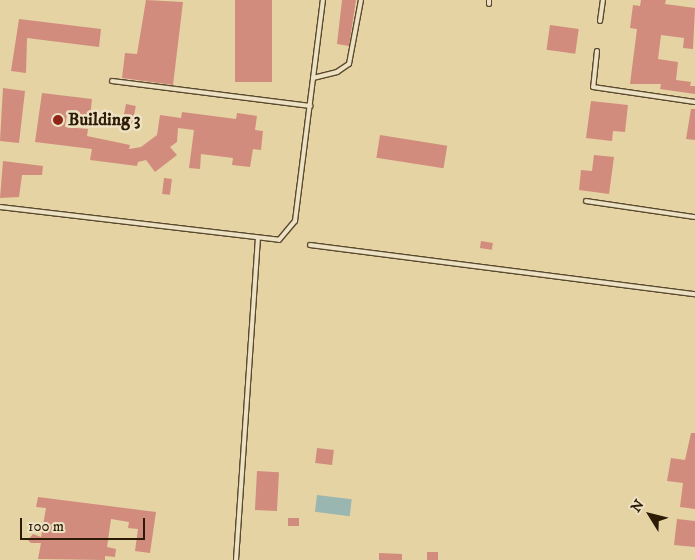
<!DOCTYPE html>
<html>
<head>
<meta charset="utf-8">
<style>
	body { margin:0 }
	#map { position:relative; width:695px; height:560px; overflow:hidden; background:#e5d3a4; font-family:"IM FELL DW Pica",serif }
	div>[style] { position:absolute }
	.water>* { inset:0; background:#99b6b0; transform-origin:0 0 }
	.building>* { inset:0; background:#d18c7d; transform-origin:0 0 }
	.roads { filter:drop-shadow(1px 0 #5a492e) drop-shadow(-1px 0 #5a492e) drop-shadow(0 1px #5a492e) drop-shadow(0 -1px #5a492e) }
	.service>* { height:4px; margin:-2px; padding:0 2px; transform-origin:2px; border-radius:2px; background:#eee2c4 }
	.dots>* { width:14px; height:14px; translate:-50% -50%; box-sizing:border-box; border:2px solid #eee2c4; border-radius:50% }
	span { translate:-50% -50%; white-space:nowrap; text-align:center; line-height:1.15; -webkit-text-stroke:5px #eee2c4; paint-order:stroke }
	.poi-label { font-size:18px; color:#2c1b06; font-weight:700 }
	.left { translate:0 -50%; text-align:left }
	.north { position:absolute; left:625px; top:490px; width:50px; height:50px; -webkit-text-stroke:4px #eee2c4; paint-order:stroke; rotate:306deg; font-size:14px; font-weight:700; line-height:20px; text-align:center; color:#2c1b06 }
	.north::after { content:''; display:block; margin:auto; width:18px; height:22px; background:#2c1b06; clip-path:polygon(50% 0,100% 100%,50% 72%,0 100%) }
	.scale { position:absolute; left:20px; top:518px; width:125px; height:22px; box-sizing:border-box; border:2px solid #2c1b06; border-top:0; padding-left:6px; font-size:15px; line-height:18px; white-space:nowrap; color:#2c1b06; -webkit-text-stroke:4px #eee2c4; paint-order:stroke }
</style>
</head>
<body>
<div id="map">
	<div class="water">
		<i style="left:317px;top:495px;width:35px;height:17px;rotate:7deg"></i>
	</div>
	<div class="building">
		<i style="clip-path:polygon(146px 0,183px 2px,173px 85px,122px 78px,125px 53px,137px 54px)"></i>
		<i style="left:235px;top:0;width:37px;height:82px"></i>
		<i style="clip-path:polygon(342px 0,356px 0,349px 46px,337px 44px)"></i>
		<i style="clip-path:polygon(641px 0,666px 0,665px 4px,695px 8px,693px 49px,683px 48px,684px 38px,661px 35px,658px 59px,678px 62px,676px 80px,691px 82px,690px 86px,695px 86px,695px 94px,660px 89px,661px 84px,630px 84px,637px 29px,630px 28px,633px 5px,640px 6px)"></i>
		<i style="clip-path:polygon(19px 19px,101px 29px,99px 47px,27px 38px,26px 73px,11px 71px)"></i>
		<i style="left:550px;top:25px;width:29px;height:25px;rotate:8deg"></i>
		<i style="clip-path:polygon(3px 88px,25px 91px,19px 143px,0 141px)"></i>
		<i style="clip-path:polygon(42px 93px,92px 99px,90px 117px,67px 114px,65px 127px,88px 129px,87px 136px,130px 145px,129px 149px,141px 147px,157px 135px,160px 115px,181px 118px,182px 112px,236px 119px,237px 113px,257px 116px,255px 130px,263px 131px,261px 150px,253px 149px,250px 167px,232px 165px,233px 158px,201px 154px,200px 169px,189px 168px,194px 130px,178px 128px,177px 142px,170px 147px,177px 155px,155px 172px,146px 160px,138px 162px,137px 166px,90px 160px,92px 149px,35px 142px)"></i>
		<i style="clip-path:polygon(591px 101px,628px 105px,625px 132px,613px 131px,612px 141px,586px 138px)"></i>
		<i style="left:126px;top:104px;width:10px;height:22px;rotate:11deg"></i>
		<i style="clip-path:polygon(691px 109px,695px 109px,695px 140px,686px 139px)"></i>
		<i style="left:380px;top:135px;width:68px;height:23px;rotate:9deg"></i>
		<i style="clip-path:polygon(594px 155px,614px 157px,609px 194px,579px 190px,581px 170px,592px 171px)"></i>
		<i style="clip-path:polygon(3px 161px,43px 166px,42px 175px,22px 175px,19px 197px,0 198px)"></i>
		<i style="left:164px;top:178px;width:8px;height:16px;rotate:7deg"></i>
		<i style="left:481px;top:241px;width:12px;height:7px;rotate:9deg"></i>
		<i style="clip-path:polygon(691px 433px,695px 433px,695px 509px,680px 507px,683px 483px,667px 481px,671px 458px,685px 460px)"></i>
		<i style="left:317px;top:448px;width:17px;height:15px;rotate:7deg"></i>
		<i style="left:257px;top:471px;width:22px;height:39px;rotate:3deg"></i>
		<i style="clip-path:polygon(38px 497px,156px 512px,150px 553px,135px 551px,138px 529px,128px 528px,129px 522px,111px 519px,107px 547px,116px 549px,115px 557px,105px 556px,105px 560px,38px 559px,41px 543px,31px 543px,28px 540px,33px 534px,41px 537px,46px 508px,36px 507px)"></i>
		<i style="left:288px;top:518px;width:11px;height:8px"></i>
		<i style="clip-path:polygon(677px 519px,695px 521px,695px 547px,674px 545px)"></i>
		<i style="left:427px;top:552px;width:11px;height:8px"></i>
		<i style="clip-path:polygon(379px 553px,402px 554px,402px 560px,379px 560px)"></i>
	</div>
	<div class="roads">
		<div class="service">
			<i style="left:489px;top:4px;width:4px;rotate:-90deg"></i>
			<i style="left:600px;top:21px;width:21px;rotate:-82deg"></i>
			<i style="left:597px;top:51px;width:36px;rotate:96deg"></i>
			<i style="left:593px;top:87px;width:103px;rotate:8.4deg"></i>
			<i style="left:313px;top:78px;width:25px;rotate:-14deg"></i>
			<i style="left:337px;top:72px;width:14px;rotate:-34deg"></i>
			<i style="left:349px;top:64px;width:65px;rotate:-79.4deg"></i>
			<i style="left:112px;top:81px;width:200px;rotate:7.2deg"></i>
			<i style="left:586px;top:201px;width:110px;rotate:8.4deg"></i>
			<i style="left:0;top:207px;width:281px;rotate:6.7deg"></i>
			<i style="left:279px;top:240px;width:25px;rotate:-50deg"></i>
			<i style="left:295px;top:221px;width:223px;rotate:-82.8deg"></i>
			<i style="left:310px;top:245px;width:388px;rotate:7.3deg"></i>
			<i style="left:236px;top:560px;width:322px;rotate:-86.1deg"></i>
		</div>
	</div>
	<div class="dots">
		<i style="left:58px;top:120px;background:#8f2418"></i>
	</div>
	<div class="poi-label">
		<span class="left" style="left:68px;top:120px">Building 3</span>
	</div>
	<div class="north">N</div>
	<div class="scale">100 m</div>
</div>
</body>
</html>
